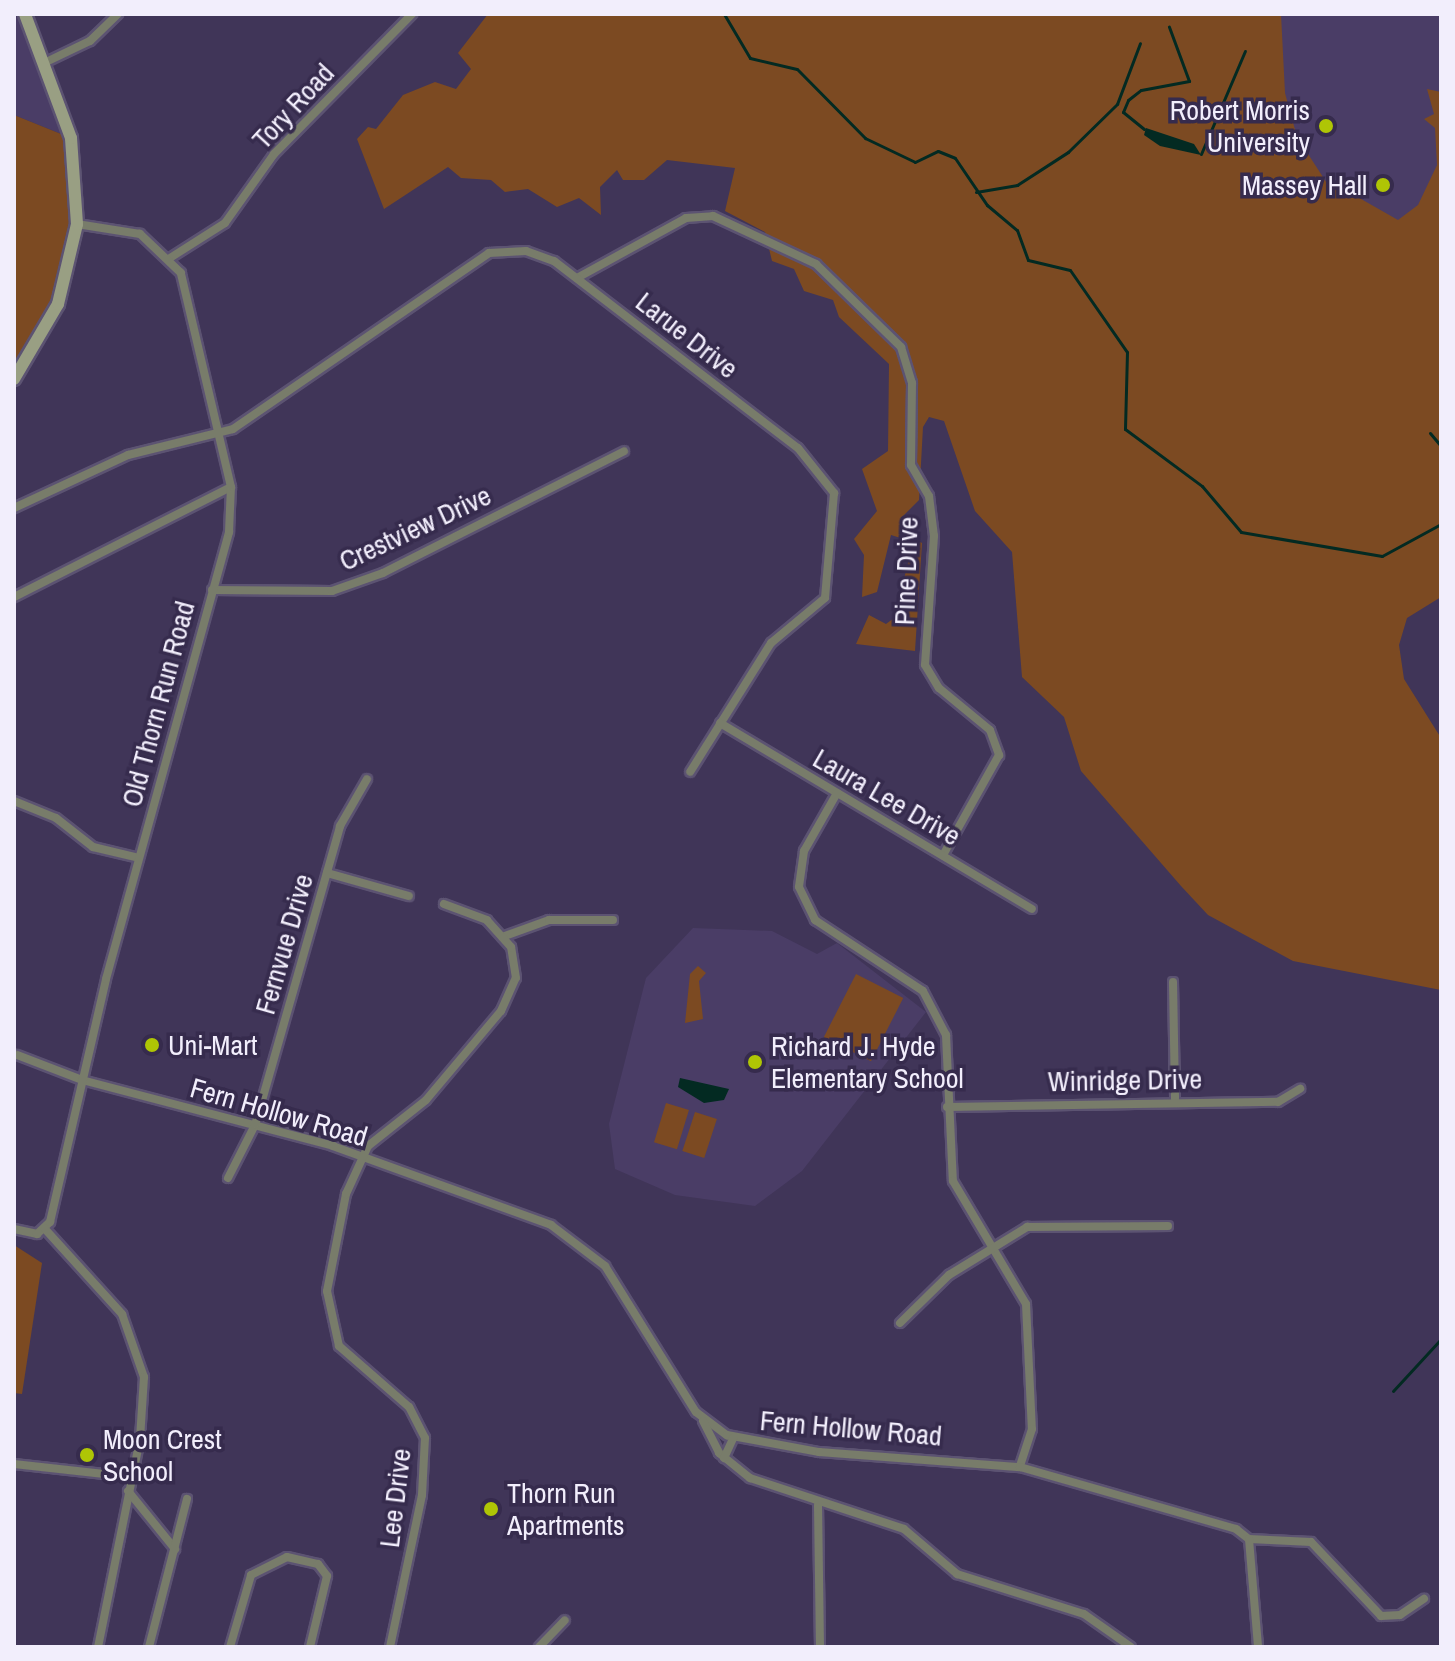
<!DOCTYPE html>
<html>
<head>
<meta charset="utf-8">
<style>
	body { margin:0 }
	#map { position:relative; width:1455px; height:1661px; overflow:hidden; background:#403558; font-family:"Archivo Narrow",sans-serif }
	div>[style] { position:absolute }
	.built>* { inset:0; background:#4a3d66 }
	.green>* { inset:0; background:#7c4a22; transform-origin:0 0 }
	.water>* { inset:0; background:#032a22 }
	.stream>* { height:3px; margin:-1.5px; padding:0 1.5px; transform-origin:1.5px; border-radius:1.5px; background:#032a22 }
	.roads { filter:drop-shadow(2px 0 #5c5372) drop-shadow(-2px 0 #5c5372) drop-shadow(0 2px #5c5372) drop-shadow(0 -2px #5c5372) }
	.street>* { height:8px; margin:-4px; padding:0 4px; transform-origin:4px; border-radius:4px; background:#787c6a }
	.secondary>* { height:12px; margin:-6px; padding:0 6px; transform-origin:6px; border-radius:6px; background:#999f83 }
	.dots>* { width:22px; height:22px; translate:-50% -50%; box-sizing:border-box; border:4px solid #362b4d; border-radius:50% }
	span { translate:-50% -50%; white-space:nowrap; text-align:center; line-height:1.15; -webkit-text-stroke:7px #362b4d; paint-order:stroke }
	.street-label { font-size:28px; color:#f2eefc }
	.poi-label { font-size:28px; color:#f2eefc }
	.right { translate:-100% -50%; text-align:right }
	.left { translate:0 -50%; text-align:left }
	.frame { position:absolute; inset:0; border:16px solid #f2eefc; pointer-events:none }
</style>
</head>
<body>
<div id="map">
	<div class="built">
		<i style="clip-path:polygon(14px 14px,25px 14px,71px 138px,14px 115px)"></i>
		<i style="clip-path:polygon(1062px 14px,1441px 14px,1441px 305px)"></i>
		<i style="clip-path:polygon(693px 928px,772px 931px,817px 954px,837px 943px,926px 1012px,802px 1171px,755px 1206px,675px 1195px,615px 1169px,609px 1124px,646px 978px)"></i>
	</div>
	<div class="green">
		<i style="clip-path:polygon(488px 14px,1281px 14px,1285px 93px,1297px 137px,1332px 191px,1340px 187px,1398px 220px,1418px 205px,1437px 165px,1435px 128px,1424px 119px,1434px 114px,1427px 89px,1441px 92px,1441px 597px,1407px 618px,1399px 645px,1404px 679px,1441px 738px,1441px 990px,1293px 961px,1208px 915px,1181px 886px,1081px 771px,1064px 717px,1022px 677px,1012px 552px,975px 511px,944px 421px,929px 417px,923px 427px,919px 500px,901px 518px,904px 533px,922px 543px,915px 651px,856px 644px,869px 615px,886px 624px,894px 618px,910px 555px,907px 540px,891px 535px,877px 592px,862px 597px,864px 555px,854px 539px,877px 511px,862px 469px,888px 451px,889px 364px,839px 317px,833px 300px,804px 291px,794px 269px,772px 261px,765px 232px,725px 211px,735px 168px,667px 160px,644px 180px,623px 180px,617px 170px,600px 187px,601px 215px,579px 198px,557px 207px,528px 189px,505px 192px,491px 180px,461px 178px,448px 167px,384px 209px,357px 139px,368px 127px,376px 129px,403px 95px,435px 82px,456px 89px,471px 69px,458px 53px)"></i>
		<i style="clip-path:polygon(14px 115px,71px 138px,76px 171px,66px 281px,14px 379px)"></i>
		<i style="clip-path:polygon(698px 966px,706px 973px,699px 981px,703px 1019px,685px 1023px,690px 974px)"></i>
		<i style="left:856px;top:974px;width:53px;height:71px;rotate:27deg"></i>
		<i style="left:666px;top:1103px;width:24px;height:41px;rotate:17deg"></i>
		<i style="left:695px;top:1112px;width:23px;height:41px;rotate:18deg"></i>
		<i style="clip-path:polygon(14px 1245px,42px 1263px,22px 1394px,14px 1393px)"></i>
	</div>
	<div class="water">
		<i style="clip-path:polygon(1146px 128px,1194px 144px,1201px 155px,1160px 146px,1144px 135px)"></i>
		<i style="clip-path:polygon(680px 1078px,729px 1089px,724px 1100px,704px 1103px,678px 1087px)"></i>
	</div>
	<div class="stream">
		<i style="left:724px;top:14px;width:51px;rotate:59.4deg"></i>
		<i style="left:750px;top:58px;width:48px;rotate:13.2deg"></i>
		<i style="left:797px;top:69px;width:97px;rotate:45.4deg"></i>
		<i style="left:865px;top:138px;width:55px;rotate:25.6deg"></i>
		<i style="left:915px;top:162px;width:25px;rotate:-26deg"></i>
		<i style="left:938px;top:151px;width:18px;rotate:22deg"></i>
		<i style="left:955px;top:158px;width:57px;rotate:55.8deg"></i>
		<i style="left:987px;top:205px;width:39px;rotate:40deg"></i>
		<i style="left:1017px;top:230px;width:32px;rotate:70deg"></i>
		<i style="left:1028px;top:260px;width:43px;rotate:13.4deg"></i>
		<i style="left:1070px;top:270px;width:100px;rotate:55.2deg"></i>
		<i style="left:1127px;top:352px;width:77px;rotate:91.5deg"></i>
		<i style="left:1125px;top:429px;width:96px;rotate:36.5deg"></i>
		<i style="left:1202px;top:486px;width:60px;rotate:49.7deg"></i>
		<i style="left:1241px;top:532px;width:143px;rotate:9.7deg"></i>
		<i style="left:1382px;top:556px;width:67px;rotate:-28.5deg"></i>
		<i style="left:1144px;top:129px;width:27px;rotate:-141deg"></i>
		<i style="left:1123px;top:112px;width:13px;rotate:-67deg"></i>
		<i style="left:1128px;top:100px;width:16px;rotate:-38deg"></i>
		<i style="left:1141px;top:90px;width:49px;rotate:-10.6deg"></i>
		<i style="left:1189px;top:81px;width:58px;rotate:-110.3deg"></i>
		<i style="left:1201px;top:154px;width:112px;rotate:-66.9deg"></i>
		<i style="left:976px;top:192px;width:42px;rotate:-9.7deg"></i>
		<i style="left:1017px;top:185px;width:61px;rotate:-32.9deg"></i>
		<i style="left:1068px;top:152px;width:69px;rotate:-44.4deg"></i>
		<i style="left:1117px;top:104px;width:65px;rotate:-69.3deg"></i>
		<i style="left:1430px;top:433px;width:17px;rotate:50deg"></i>
		<i style="left:1393px;top:1391px;width:71px;rotate:-47.3deg"></i>
	</div>
	<div class="roads">
		<div class="street">
			<i style="left:44px;top:63px;width:51px;rotate:-25.6deg"></i>
			<i style="left:90px;top:41px;width:39px;rotate:-44deg"></i>
			<i style="left:170px;top:258px;width:65px;rotate:-32.5deg"></i>
			<i style="left:225px;top:223px;width:85px;rotate:-54.6deg"></i>
			<i style="left:274px;top:154px;width:197px;rotate:-45.4deg"></i>
			<i style="left:577px;top:278px;width:124px;rotate:-28.8deg"></i>
			<i style="left:686px;top:218px;width:27px;rotate:-4deg"></i>
			<i style="left:713px;top:216px;width:114px;rotate:25deg"></i>
			<i style="left:816px;top:264px;width:119px;rotate:44.3deg"></i>
			<i style="left:901px;top:347px;width:38px;rotate:73deg"></i>
			<i style="left:912px;top:383px;width:82px;rotate:90.7deg"></i>
			<i style="left:911px;top:465px;width:36px;rotate:60deg"></i>
			<i style="left:929px;top:496px;width:40px;rotate:82.9deg"></i>
			<i style="left:934px;top:536px;width:129px;rotate:94deg"></i>
			<i style="left:925px;top:665px;width:27px;rotate:59deg"></i>
			<i style="left:939px;top:688px;width:66px;rotate:39.5deg"></i>
			<i style="left:990px;top:730px;width:27px;rotate:70deg"></i>
			<i style="left:999px;top:755px;width:115px;rotate:119.2deg"></i>
			<i style="left:14px;top:508px;width:126px;rotate:-24.9deg"></i>
			<i style="left:128px;top:455px;width:108px;rotate:-13.9deg"></i>
			<i style="left:233px;top:429px;width:311px;rotate:-34.5deg"></i>
			<i style="left:489px;top:253px;width:37px;rotate:-3deg"></i>
			<i style="left:526px;top:251px;width:30px;rotate:20deg"></i>
			<i style="left:554px;top:261px;width:307px;rotate:37.5deg"></i>
			<i style="left:798px;top:448px;width:58px;rotate:51.3deg"></i>
			<i style="left:834px;top:493px;width:105px;rotate:94.9deg"></i>
			<i style="left:825px;top:598px;width:70px;rotate:140.2deg"></i>
			<i style="left:771px;top:643px;width:152px;rotate:122.1deg"></i>
			<i style="left:212px;top:590px;width:120px;rotate:0.5deg"></i>
			<i style="left:332px;top:591px;width:54px;rotate:-19.4deg"></i>
			<i style="left:383px;top:573px;width:270px;rotate:-26.8deg"></i>
			<i style="left:14px;top:597px;width:243px;rotate:-26.9deg"></i>
			<i style="left:720px;top:723px;width:363px;rotate:30.8deg"></i>
			<i style="left:837px;top:793px;width:67px;rotate:119.6deg"></i>
			<i style="left:804px;top:851px;width:36px;rotate:98deg"></i>
			<i style="left:799px;top:887px;width:37px;rotate:64deg"></i>
			<i style="left:815px;top:920px;width:129px;rotate:33.3deg"></i>
			<i style="left:923px;top:991px;width:50px;rotate:62.4deg"></i>
			<i style="left:946px;top:1035px;width:146px;rotate:87.3deg"></i>
			<i style="left:953px;top:1181px;width:143px;rotate:59.3deg"></i>
			<i style="left:1026px;top:1304px;width:125px;rotate:87.3deg"></i>
			<i style="left:1032px;top:1429px;width:40px;rotate:108deg"></i>
			<i style="left:14px;top:801px;width:45px;rotate:22deg"></i>
			<i style="left:56px;top:818px;width:47px;rotate:38.1deg"></i>
			<i style="left:93px;top:847px;width:47px;rotate:13.4deg"></i>
			<i style="left:327px;top:873px;width:85px;rotate:15.7deg"></i>
			<i style="left:502px;top:937px;width:50px;rotate:-19.9deg"></i>
			<i style="left:549px;top:920px;width:64px"></i>
			<i style="left:1173px;top:982px;width:117px;rotate:89deg"></i>
			<i style="left:17px;top:1055px;width:70px;rotate:21deg"></i>
			<i style="left:82px;top:1080px;width:260px;rotate:14.7deg"></i>
			<i style="left:333px;top:1146px;width:232px;rotate:19.9deg"></i>
			<i style="left:551px;top:1225px;width:68px;rotate:37.2deg"></i>
			<i style="left:605px;top:1266px;width:172px;rotate:58.1deg"></i>
			<i style="left:696px;top:1412px;width:39px;rotate:37deg"></i>
			<i style="left:727px;top:1435px;width:94px;rotate:10.5deg"></i>
			<i style="left:819px;top:1452px;width:202px;rotate:4.3deg"></i>
			<i style="left:1020px;top:1467px;width:225px;rotate:16deg"></i>
			<i style="left:1236px;top:1529px;width:16px;rotate:38deg"></i>
			<i style="left:1249px;top:1539px;width:62px;rotate:2.8deg"></i>
			<i style="left:1311px;top:1542px;width:102px;rotate:46.6deg"></i>
			<i style="left:1381px;top:1616px;width:19px;rotate:-3deg"></i>
			<i style="left:1400px;top:1615px;width:29px;rotate:-34deg"></i>
			<i style="left:947px;top:1107px;width:331px;rotate:-0.9deg"></i>
			<i style="left:1278px;top:1102px;width:26px;rotate:-31deg"></i>
			<i style="left:228px;top:1178px;width:59px;rotate:-63deg"></i>
			<i style="left:255px;top:1125px;width:311px;rotate:-74.1deg"></i>
			<i style="left:340px;top:826px;width:54px;rotate:-60.1deg"></i>
			<i style="left:14px;top:1229px;width:24px;rotate:12deg"></i>
			<i style="left:37px;top:1234px;width:18px;rotate:-43deg"></i>
			<i style="left:50px;top:1222px;width:249px;rotate:-77deg"></i>
			<i style="left:106px;top:979px;width:464px;rotate:-74.6deg"></i>
			<i style="left:229px;top:532px;width:45px;rotate:-87.5deg"></i>
			<i style="left:231px;top:487px;width:220px;rotate:-103.2deg"></i>
			<i style="left:181px;top:273px;width:57px;rotate:-136.4deg"></i>
			<i style="left:140px;top:234px;width:64px;rotate:-171deg"></i>
			<i style="left:45px;top:1229px;width:115px;rotate:47.8deg"></i>
			<i style="left:122px;top:1314px;width:67px;rotate:70.8deg"></i>
			<i style="left:144px;top:1377px;width:62px;rotate:93.7deg"></i>
			<i style="left:140px;top:1439px;width:212px;rotate:101.4deg"></i>
			<i style="left:900px;top:1323px;width:69px;rotate:-44.4deg"></i>
			<i style="left:949px;top:1275px;width:92px;rotate:-31.6deg"></i>
			<i style="left:1027px;top:1227px;width:141px;rotate:-0.4deg"></i>
			<i style="left:703px;top:1421px;width:36px;rotate:63deg"></i>
			<i style="left:719px;top:1453px;width:40px;rotate:39deg"></i>
			<i style="left:750px;top:1478px;width:162px;rotate:18.3deg"></i>
			<i style="left:904px;top:1529px;width:70px;rotate:40.3deg"></i>
			<i style="left:957px;top:1574px;width:133px;rotate:17.5deg"></i>
			<i style="left:1084px;top:1614px;width:57px;rotate:35.1deg"></i>
			<i style="left:724px;top:1458px;width:23px;rotate:-65deg"></i>
			<i style="left:14px;top:1464px;width:118px;rotate:6.3deg"></i>
			<i style="left:128px;top:1491px;width:75px;rotate:51deg"></i>
			<i style="left:818px;top:1505px;width:142px;rotate:89.2deg"></i>
			<i style="left:1249px;top:1539px;width:108px;rotate:85.2deg"></i>
			<i style="left:149px;top:1647px;width:153px;rotate:-75.6deg"></i>
			<i style="left:230px;top:1647px;width:75px;rotate:-73.7deg"></i>
			<i style="left:251px;top:1575px;width:40px;rotate:-26.6deg"></i>
			<i style="left:287px;top:1557px;width:32px;rotate:13deg"></i>
			<i style="left:318px;top:1564px;width:15px;rotate:53deg"></i>
			<i style="left:327px;top:1576px;width:73px;rotate:103.5deg"></i>
			<i style="left:390px;top:1647px;width:155px;rotate:-78.1deg"></i>
			<i style="left:422px;top:1495px;width:57px;rotate:-87deg"></i>
			<i style="left:425px;top:1438px;width:35px;rotate:-117deg"></i>
			<i style="left:409px;top:1407px;width:93px;rotate:-138.9deg"></i>
			<i style="left:339px;top:1346px;width:56px;rotate:-102.3deg"></i>
			<i style="left:327px;top:1291px;width:99px;rotate:-78.9deg"></i>
			<i style="left:346px;top:1194px;width:53px;rotate:-65.4deg"></i>
			<i style="left:368px;top:1146px;width:74px;rotate:-38.4deg"></i>
			<i style="left:426px;top:1100px;width:116px;rotate:-49.9deg"></i>
			<i style="left:501px;top:1011px;width:36px;rotate:-66deg"></i>
			<i style="left:516px;top:978px;width:31px;rotate:-99deg"></i>
			<i style="left:511px;top:947px;width:36px;rotate:-132deg"></i>
			<i style="left:487px;top:920px;width:46px;rotate:-159.6deg"></i>
			<i style="left:539px;top:1647px;width:37px;rotate:-46deg"></i>
		</div>
		<div class="secondary">
			<i style="left:14px;top:379px;width:87px;rotate:-59.6deg"></i>
			<i style="left:58px;top:304px;width:82px;rotate:-76.6deg"></i>
			<i style="left:77px;top:224px;width:86px;rotate:-94deg"></i>
			<i style="left:71px;top:138px;width:132px;rotate:-110.4deg"></i>
		</div>
	</div>
	<div class="dots">
		<i style="left:1326px;top:126px;background:#afc505"></i>
		<i style="left:1383px;top:185px;background:#afc505"></i>
		<i style="left:152px;top:1045px;background:#afc505"></i>
		<i style="left:755px;top:1062px;background:#afc505"></i>
		<i style="left:87px;top:1455px;background:#afc505"></i>
		<i style="left:491px;top:1509px;background:#afc505"></i>
	</div>
	<div class="street-label">
		<span style="left:293px;top:106px;rotate:-47deg">Tory Road</span>
		<span style="left:687px;top:335px;rotate:38deg">Larue Drive</span>
		<span style="left:415px;top:528px;rotate:-25deg">Crestview Drive</span>
		<span style="left:906px;top:571px;rotate:-88deg">Pine Drive</span>
		<span style="left:158px;top:704px;rotate:-75deg">Old Thorn Run Road</span>
		<span style="left:887px;top:797px;rotate:30deg">Laura Lee Drive</span>
		<span style="left:284px;top:944px;rotate:-74deg">Fernvue Drive</span>
		<span style="left:1125px;top:1080px;rotate:-1deg">Winridge Drive</span>
		<span style="left:279px;top:1112px;rotate:16deg">Fern Hollow Road</span>
		<span style="left:851px;top:1428px;rotate:5deg">Fern Hollow Road</span>
		<span style="left:395px;top:1498px;rotate:-83deg">Lee Drive</span>
	</div>
	<div class="poi-label">
		<span class="right" style="left:1310px;top:126px">Robert Morris<br>University</span>
		<span class="right" style="left:1367px;top:185px">Massey Hall</span>
		<span class="left" style="left:168px;top:1045px">Uni-Mart</span>
		<span class="left" style="left:771px;top:1062px">Richard J. Hyde<br>Elementary School</span>
		<span class="left" style="left:103px;top:1455px">Moon Crest<br>School</span>
		<span class="left" style="left:507px;top:1509px">Thorn Run<br>Apartments</span>
	</div>
	<div class="frame"></div>
</div>
</body>
</html>
